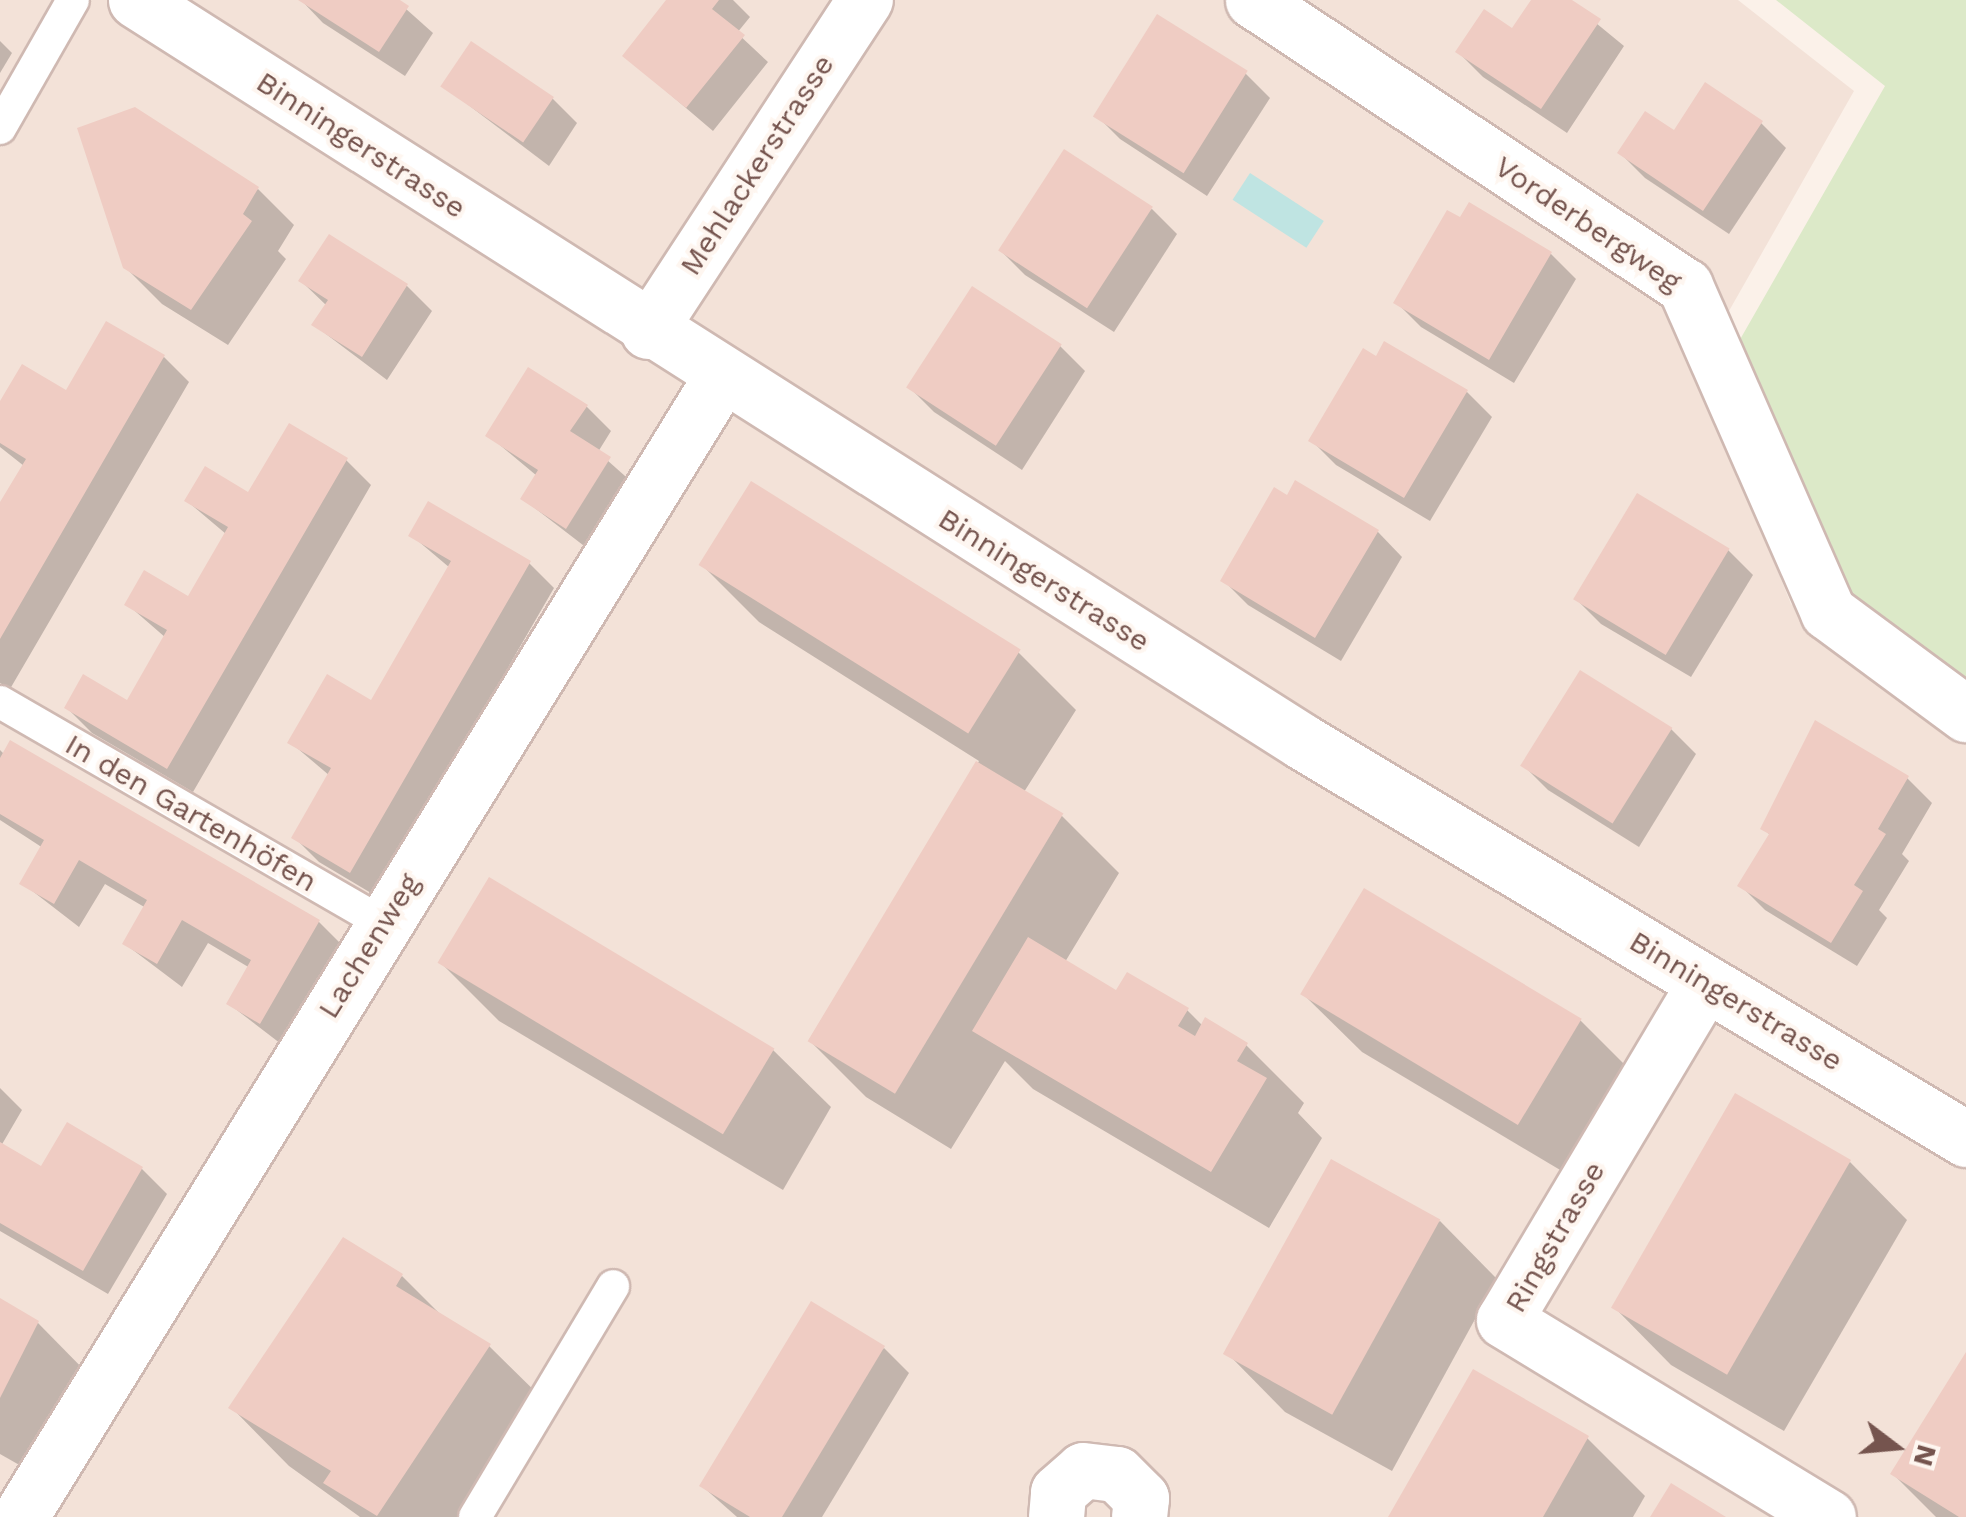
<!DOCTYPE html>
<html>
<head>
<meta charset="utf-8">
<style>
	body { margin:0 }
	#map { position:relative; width:1966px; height:1517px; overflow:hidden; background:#fbf1e9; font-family:"Work Sans",sans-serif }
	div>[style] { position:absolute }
	.residential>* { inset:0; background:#f3e2d8 }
	.green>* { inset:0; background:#dce9c8 }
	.water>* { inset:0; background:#bfe4e2; transform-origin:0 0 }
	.shadow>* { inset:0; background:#0003 }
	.building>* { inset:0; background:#efccc3; transform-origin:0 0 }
	.roads { filter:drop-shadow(2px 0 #cfb9b2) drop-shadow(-2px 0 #cfb9b2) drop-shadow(0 2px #cfb9b2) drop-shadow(0 -2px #cfb9b2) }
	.lane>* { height:32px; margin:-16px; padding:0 16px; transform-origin:16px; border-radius:16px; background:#fff }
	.street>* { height:55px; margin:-27.5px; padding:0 27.5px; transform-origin:27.5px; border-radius:27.5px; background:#fff }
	span { translate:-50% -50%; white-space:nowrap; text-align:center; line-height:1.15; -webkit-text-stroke:8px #fef6f0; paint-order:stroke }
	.street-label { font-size:30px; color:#75544e }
	.north { position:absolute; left:1846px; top:1397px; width:100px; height:100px; -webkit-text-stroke:8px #fef6f0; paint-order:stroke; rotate:106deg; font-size:28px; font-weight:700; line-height:40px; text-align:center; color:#75544e }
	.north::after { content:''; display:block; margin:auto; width:35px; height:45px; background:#75544e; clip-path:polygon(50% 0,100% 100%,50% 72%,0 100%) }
</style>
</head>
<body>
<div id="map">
	<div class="residential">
		<i style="clip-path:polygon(0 0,1738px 0,1854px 91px,1696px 369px,1791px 604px,1966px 729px,1966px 1517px,0 1517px)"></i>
	</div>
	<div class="green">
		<i style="clip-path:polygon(1776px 0,1966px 0,1966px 695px,1915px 660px,1833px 579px,1738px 343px,1885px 86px)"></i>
	</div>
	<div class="water">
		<i style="left:1250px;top:173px;width:88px;height:32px;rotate:33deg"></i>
	</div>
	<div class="shadow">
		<i style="clip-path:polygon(301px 0,396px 0,433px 33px,405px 76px,323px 23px)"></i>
		<i style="clip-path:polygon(669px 0,733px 0,750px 17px,737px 33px,768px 62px,713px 131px,625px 56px)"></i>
		<i style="clip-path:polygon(1534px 0,1568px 0,1624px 46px,1567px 133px,1483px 77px,1458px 52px,1513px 32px)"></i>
		<i style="clip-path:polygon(0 41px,12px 53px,0 73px)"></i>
		<i style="clip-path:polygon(1245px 73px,1270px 98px,1207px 196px,1120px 139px,1095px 114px)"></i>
		<i style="clip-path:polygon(446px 88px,552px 98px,577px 123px,549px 166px)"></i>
		<i style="clip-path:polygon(1761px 123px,1786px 148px,1729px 234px,1645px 178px,1620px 153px,1674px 134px)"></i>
		<i style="clip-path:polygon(258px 189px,294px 225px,278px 251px,286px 259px,228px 345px,162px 304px,125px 267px)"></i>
		<i style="clip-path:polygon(1470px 205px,1551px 254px,1576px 279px,1514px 383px,1421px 327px,1396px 302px)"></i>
		<i style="clip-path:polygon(1152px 209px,1177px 234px,1114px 332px,1025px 275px,1000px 250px)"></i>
		<i style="clip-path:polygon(301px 281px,407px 286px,432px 311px,387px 380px,314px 325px,327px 306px)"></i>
		<i style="clip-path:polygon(1060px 346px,1085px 371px,1022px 470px,934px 412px,909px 387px)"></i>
		<i style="clip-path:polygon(164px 357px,189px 382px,10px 689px,0 683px,0 507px,24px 466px,0 447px,0 407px,67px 393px)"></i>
		<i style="clip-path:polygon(1467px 392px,1492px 417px,1430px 521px,1336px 465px,1311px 440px)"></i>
		<i style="clip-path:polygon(586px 406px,611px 431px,598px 452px,634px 484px,592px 552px,523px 499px,537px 476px,488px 435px)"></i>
		<i style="clip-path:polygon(346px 460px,371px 485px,193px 792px,92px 733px,67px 708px,128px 703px,166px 638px,128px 605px,189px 599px,226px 534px,187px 501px,249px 495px)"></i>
		<i style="clip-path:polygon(1288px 499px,1378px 532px,1402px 557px,1341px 661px,1248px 605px,1223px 580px)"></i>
		<i style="clip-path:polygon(411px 535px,529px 563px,554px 588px,376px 896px,319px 862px,294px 837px,330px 776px,290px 742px,372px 703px,450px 568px)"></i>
		<i style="clip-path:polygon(1728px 550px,1753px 575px,1691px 677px,1601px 624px,1576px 599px)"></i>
		<i style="clip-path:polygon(701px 564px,1018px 652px,1076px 710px,1024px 792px,1062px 816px,1119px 873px,1065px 962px,1117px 993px,1187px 1010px,1203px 1026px,1246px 1045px,1304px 1103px,1298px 1113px,1322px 1138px,1269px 1228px,1033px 1089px,1005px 1061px,951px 1149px,866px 1097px,809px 1040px,979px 761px,759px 622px)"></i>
		<i style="clip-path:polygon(1671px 729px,1696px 754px,1639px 847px,1548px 790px,1523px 765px)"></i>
		<i style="clip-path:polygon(11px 744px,319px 922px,344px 947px,285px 1047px,229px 1004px,250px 968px,208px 943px,182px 987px,125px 944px,146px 908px,105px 884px,79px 927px,22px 883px,43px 848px,0 820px,0 750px,5px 755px)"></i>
		<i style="clip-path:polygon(1907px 778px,1932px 803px,1902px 854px,1909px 861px,1879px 910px,1887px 918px,1857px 966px,1765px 910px,1740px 885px,1771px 836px,1763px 828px)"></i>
		<i style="clip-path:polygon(441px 963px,773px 1050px,831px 1107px,783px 1190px,499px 1021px)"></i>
		<i style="clip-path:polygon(1304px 995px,1580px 1020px,1638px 1078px,1577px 1180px,1362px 1052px)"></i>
		<i style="clip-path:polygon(0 1088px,22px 1110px,1px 1146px,42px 1170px,142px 1169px,167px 1194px,108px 1294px,0 1231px)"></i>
		<i style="clip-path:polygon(1850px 1162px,1907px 1220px,1784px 1431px,1671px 1365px,1614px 1307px)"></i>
		<i style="clip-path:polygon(1440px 1221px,1497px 1279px,1392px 1471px,1285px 1412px,1228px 1354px)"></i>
		<i style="clip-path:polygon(402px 1276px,445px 1319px,489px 1346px,547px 1403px,471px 1517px,360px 1517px,289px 1466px,232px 1408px)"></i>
		<i style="clip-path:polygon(0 1301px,38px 1323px,95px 1381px,44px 1479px,0 1454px)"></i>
		<i style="clip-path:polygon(884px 1348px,909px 1373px,822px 1517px,737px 1517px,702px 1486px)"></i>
		<i style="clip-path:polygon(1966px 1357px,1966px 1517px,1936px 1517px,1893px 1474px)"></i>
		<i style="clip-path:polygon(1587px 1438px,1645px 1496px,1633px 1517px,1391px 1517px)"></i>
	</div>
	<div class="building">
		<i style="clip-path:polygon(298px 0,400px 0,409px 6px,379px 52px)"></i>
		<i style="clip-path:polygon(666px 0,719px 0,712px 9px,745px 35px,686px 108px,622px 56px)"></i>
		<i style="clip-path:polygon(1531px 0,1572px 0,1601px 19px,1541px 109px,1455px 52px,1484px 9px,1512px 28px)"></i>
		<i style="left:1157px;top:14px;width:107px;height:121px;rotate:32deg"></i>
		<i style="left:471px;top:41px;width:100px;height:55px;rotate:34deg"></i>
		<i style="clip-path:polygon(1705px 82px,1763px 121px,1703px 211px,1617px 153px,1645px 111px,1674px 130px)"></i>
		<i style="clip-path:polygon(135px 107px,259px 187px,243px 214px,252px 221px,191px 310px,123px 268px,77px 128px)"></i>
		<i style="left:1064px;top:149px;width:106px;height:121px;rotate:33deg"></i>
		<i style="clip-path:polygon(1469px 202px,1552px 252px,1489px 360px,1393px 303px,1447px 210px,1460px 217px)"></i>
		<i style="clip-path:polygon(329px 234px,408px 284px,362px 357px,311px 325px,328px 300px,298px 281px)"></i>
		<i style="left:972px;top:286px;width:107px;height:121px;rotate:33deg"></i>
		<i style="clip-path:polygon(106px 321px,165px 355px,0 639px,0 502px,26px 459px,0 443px,0 401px,22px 364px,66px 390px)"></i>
		<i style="clip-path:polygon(1384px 341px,1468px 390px,1404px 498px,1308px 441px,1363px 348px,1376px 356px)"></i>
		<i style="clip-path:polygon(528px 367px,588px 405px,570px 431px,611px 457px,566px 529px,520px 499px,538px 470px,485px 436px)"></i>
		<i style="clip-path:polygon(289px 423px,348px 458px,167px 769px,64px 708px,83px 674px,127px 700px,167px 630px,124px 605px,144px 570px,188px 596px,228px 527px,184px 501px,205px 466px,248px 492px)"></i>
		<i style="clip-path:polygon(1295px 480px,1379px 530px,1315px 638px,1220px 581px,1274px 487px,1287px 495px)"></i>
		<i style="left:751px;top:481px;width:318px;height:99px;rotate:32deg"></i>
		<i style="left:1637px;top:493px;width:108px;height:124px;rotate:31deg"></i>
		<i style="clip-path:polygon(428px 501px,531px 561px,350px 873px,291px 838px,331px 768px,287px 743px,327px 674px,371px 700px,451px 561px,408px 536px)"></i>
		<i style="left:1580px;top:670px;width:109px;height:113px;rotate:32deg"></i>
		<i style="clip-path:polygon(1815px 720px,1909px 776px,1878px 829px,1886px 834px,1854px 885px,1863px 891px,1831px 943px,1737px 886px,1769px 834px,1760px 829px)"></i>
		<i style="clip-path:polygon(10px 740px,320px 920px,260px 1024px,226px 1004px,251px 960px,182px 920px,157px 964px,122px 944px,147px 900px,79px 860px,54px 904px,19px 884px,44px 840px,0 814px,0 758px)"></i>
		<i style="left:976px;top:761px;width:102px;height:327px;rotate:31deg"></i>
		<i style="left:489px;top:877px;width:333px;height:100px;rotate:31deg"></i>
		<i style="left:1364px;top:888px;width:254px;height:124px;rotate:31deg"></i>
		<i style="clip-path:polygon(1028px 937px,1116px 990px,1127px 972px,1189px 1008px,1178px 1026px,1195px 1036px,1205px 1017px,1248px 1043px,1237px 1061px,1267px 1078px,1211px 1172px,972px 1031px)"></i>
		<i style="left:1735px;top:1093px;width:134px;height:248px;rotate:30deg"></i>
		<i style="clip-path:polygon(67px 1122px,143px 1167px,83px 1271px,0 1223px,0 1142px,41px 1166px)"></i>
		<i style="left:1331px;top:1159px;width:125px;height:223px;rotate:29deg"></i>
		<i style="clip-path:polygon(343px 1237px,403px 1274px,396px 1286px,491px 1344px,377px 1516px,323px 1483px,331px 1471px,228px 1408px)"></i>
		<i style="clip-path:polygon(0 1298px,39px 1321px,0 1398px)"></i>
		<i style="clip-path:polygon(811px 1301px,885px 1346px,782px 1517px,750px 1517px,699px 1486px)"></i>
		<i style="clip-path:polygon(1966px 1352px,1966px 1517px,1959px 1517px,1890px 1474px)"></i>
		<i style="clip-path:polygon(1473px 1369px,1589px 1436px,1543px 1517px,1388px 1517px)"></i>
		<i style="clip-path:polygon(1671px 1483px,1726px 1517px,1650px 1517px)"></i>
	</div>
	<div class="roads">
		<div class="lane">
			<i style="left:0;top:128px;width:147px;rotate:-60.3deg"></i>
			<i style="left:0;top:702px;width:442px;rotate:30deg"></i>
			<i style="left:475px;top:1517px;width:269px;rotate:-59.1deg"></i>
		</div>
		<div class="street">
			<i style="left:136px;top:0;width:1383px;rotate:32.45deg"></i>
			<i style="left:1303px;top:742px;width:773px;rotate:30.91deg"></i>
			<i style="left:1253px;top:0;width:518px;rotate:33.51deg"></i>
			<i style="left:1685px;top:286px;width:356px;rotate:66.3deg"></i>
			<i style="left:1828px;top:612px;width:172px;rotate:36.5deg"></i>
			<i style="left:648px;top:331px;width:396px;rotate:-56.8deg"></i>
			<i style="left:1705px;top:983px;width:392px;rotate:120.8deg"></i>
			<i style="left:1504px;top:1320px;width:379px;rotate:31.3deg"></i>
			<i style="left:20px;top:1517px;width:1338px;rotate:-58.41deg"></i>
			<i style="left:1056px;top:1517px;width:25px;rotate:-85deg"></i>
			<i style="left:1058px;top:1492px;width:33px;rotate:-41deg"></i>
			<i style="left:1083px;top:1470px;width:34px;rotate:7deg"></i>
			<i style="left:1117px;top:1474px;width:34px;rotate:45deg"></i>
			<i style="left:1141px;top:1498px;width:19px;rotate:96deg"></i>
		</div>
	</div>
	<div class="street-label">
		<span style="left:361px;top:145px;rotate:33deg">Binningerstrasse</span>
		<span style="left:757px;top:165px;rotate:-57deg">Mehlackerstrasse</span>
		<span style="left:1588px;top:224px;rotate:34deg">Vorderbergweg</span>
		<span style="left:1044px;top:580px;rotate:32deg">Binningerstrasse</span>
		<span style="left:191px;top:813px;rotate:30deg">In den Gartenhöfen</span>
		<span style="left:369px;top:946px;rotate:-58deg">Lachenweg</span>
		<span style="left:1736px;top:1001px;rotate:31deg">Binningerstrasse</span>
		<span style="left:1555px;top:1237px;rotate:-60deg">Ringstrasse</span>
	</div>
	<div class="north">N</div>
</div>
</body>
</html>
